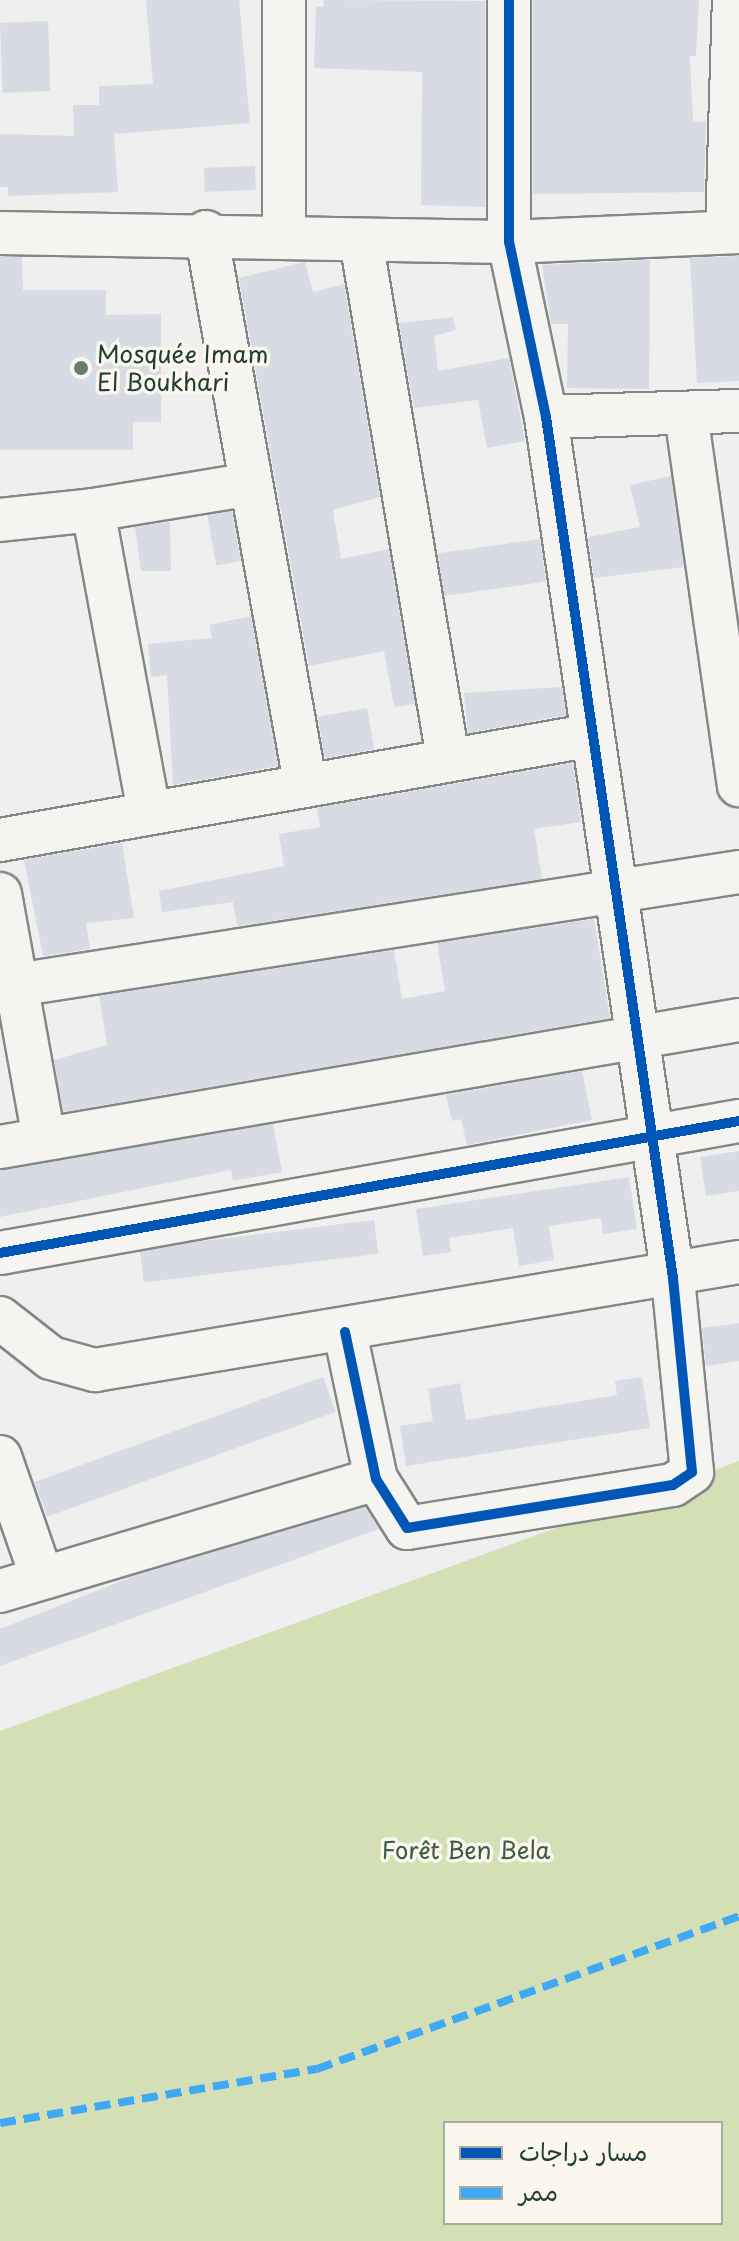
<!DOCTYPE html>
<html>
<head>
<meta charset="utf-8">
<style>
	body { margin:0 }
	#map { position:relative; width:739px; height:2241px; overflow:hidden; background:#efefef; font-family:"Playpen Sans","Playpen Sans Arabic",sans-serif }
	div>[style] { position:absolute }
	.green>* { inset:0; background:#d4dfb6 }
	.building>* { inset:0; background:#d8dbe3; transform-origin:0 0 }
	.roads { filter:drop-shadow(2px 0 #828886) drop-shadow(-2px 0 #828886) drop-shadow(0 2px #828886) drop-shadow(0 -2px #828886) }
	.minor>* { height:42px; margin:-21px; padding:0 21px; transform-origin:21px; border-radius:21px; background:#f5f4f1 }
	.quiet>* { height:8px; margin-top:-4px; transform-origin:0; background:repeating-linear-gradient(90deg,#3fa9f5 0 16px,transparent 0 24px) }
	.cycleway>* { height:10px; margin:-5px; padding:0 5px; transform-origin:5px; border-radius:5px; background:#0057b8 }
	.dots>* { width:22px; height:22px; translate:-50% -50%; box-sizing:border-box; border:4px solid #fbf7ec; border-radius:50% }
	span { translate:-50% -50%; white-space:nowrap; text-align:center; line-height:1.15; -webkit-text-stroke:7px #fbf7ec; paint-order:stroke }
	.poi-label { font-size:24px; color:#1f3d34 }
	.left { translate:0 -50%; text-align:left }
	.park-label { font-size:24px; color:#3f5b45 }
	.legend { position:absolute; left:443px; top:2121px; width:280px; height:104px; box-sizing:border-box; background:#fbf7ec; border:2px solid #a3ada2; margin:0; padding:10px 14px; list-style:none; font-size:24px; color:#1f3d34 }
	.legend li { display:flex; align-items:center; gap:16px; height:40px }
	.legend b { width:40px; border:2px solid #a3ada2 }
</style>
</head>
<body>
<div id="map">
	<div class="green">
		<i style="clip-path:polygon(evenodd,739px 1461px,739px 2241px,0 2241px,0 1731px,739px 1461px,445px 2123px,721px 2123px,721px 2223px,445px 2223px,445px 2123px)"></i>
	</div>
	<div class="building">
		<i style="clip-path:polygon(146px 0,239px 0,250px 123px,114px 134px,118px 192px,8px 196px,8px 187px,0 187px,0 134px,74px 136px,73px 105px,99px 105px,99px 86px,153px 84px)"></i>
		<i style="clip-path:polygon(324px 0,485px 1px,485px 207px,421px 205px,422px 72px,314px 68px,316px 7px,323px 7px)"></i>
		<i style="clip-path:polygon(533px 0,699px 0,696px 56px,690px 56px,693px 122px,706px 121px,704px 192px,533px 194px)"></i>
		<i style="left:48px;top:21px;width:70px;height:48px;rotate:88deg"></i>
		<i style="left:255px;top:166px;width:24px;height:51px;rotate:88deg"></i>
		<i style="clip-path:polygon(739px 256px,739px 381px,697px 383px,690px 258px)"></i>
		<i style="clip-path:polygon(0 257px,22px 257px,23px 290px,106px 290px,106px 315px,161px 314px,161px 422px,133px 422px,133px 450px,0 450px)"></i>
		<i style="clip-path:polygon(650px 260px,649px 389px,567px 388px,568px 324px,551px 324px,542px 265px)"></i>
		<i style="clip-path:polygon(305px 262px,313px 292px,344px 284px,380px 497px,333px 510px,341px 559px,389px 549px,415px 704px,394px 707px,384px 651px,309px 666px,239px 278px)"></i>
		<i style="clip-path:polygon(453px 317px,456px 330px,434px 336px,438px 371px,509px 358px,525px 441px,487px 448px,478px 400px,414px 408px,399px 323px)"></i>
		<i style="clip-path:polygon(671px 476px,684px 567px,594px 578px,588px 537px,640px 527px,630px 485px)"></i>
		<i style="left:232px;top:511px;width:51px;height:25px;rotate:80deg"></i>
		<i style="clip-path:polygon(170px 522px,171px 571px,141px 571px,135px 527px)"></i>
		<i style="left:540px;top:539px;width:43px;height:103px;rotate:82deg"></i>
		<i style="clip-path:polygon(251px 616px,278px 766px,173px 785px,167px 675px,151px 677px,148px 644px,212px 638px,209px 625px)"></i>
		<i style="clip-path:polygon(562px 687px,566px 715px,468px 733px,464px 693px)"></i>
		<i style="left:367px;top:708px;width:42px;height:50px;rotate:80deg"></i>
		<i style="clip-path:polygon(573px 763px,581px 822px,534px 829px,542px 879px,237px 926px,233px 902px,162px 912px,159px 891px,284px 866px,279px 834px,320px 827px,317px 808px)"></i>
		<i style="clip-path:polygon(122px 843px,134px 918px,86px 923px,90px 949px,43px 956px,24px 860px)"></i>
		<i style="clip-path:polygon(594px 919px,610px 1018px,63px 1112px,54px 1060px,107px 1045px,99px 996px,394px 950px,402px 999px,445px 991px,437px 943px)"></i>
		<i style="clip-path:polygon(582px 1071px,592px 1120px,467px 1145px,461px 1119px,452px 1121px,446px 1095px)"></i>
		<i style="clip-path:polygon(273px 1124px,282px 1172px,233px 1181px,231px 1170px,0 1217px,0 1170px)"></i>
		<i style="clip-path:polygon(739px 1151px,739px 1191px,706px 1196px,700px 1157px)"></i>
		<i style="clip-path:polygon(629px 1177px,637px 1229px,603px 1234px,601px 1218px,549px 1226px,554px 1260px,519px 1266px,513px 1228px,449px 1238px,451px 1252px,423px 1256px,416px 1209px)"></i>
		<i style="left:374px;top:1220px;width:34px;height:236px;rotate:83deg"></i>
		<i style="clip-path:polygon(739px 1323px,739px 1361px,706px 1366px,702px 1328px)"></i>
		<i style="left:323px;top:1377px;width:37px;height:307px;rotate:70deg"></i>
		<i style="clip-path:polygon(642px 1377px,650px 1428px,406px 1466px,400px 1426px,433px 1421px,428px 1389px,460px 1383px,466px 1420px,617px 1395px,615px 1381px)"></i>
		<i style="clip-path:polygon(365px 1507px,379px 1529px,0 1666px,0 1629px,134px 1576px)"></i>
	</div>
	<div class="roads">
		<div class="minor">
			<i style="left:206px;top:232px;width:559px;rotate:79.8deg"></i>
			<i style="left:727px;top:232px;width:232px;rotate:-88.3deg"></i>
			<i style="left:0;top:233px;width:509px;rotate:1.01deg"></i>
			<i style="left:509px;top:242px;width:230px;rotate:-2.5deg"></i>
			<i style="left:284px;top:238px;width:238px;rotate:-90deg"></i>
			<i style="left:361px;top:240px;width:525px;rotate:80.47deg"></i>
			<i style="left:686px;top:414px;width:375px;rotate:81.9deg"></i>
			<i style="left:546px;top:417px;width:193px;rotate:-1.8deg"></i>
			<i style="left:0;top:520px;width:94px;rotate:-6.1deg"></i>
			<i style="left:149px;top:812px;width:307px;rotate:-100.5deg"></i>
			<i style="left:93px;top:510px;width:160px;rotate:-9.3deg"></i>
			<i style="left:0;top:840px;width:602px;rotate:-10.04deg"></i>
			<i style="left:0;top:894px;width:249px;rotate:79.8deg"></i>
			<i style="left:16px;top:985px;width:732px;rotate:-8.88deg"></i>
			<i style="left:0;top:1147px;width:750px;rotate:-9.75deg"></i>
			<i style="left:0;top:1253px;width:751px;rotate:-10.13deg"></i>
			<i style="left:0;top:1318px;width:65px;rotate:38.1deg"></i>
			<i style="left:51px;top:1358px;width:46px;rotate:15.3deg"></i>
			<i style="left:95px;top:1370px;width:653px;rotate:-9.52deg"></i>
			<i style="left:345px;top:1332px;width:150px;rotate:78.1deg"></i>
			<i style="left:376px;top:1479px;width:58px;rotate:57.7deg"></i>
			<i style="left:407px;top:1528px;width:269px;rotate:-9.2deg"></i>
			<i style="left:673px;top:1485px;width:23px;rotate:-34deg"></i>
			<i style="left:692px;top:1472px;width:195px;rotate:-95.6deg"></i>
			<i style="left:673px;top:1278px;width:870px;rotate:-98.39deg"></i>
			<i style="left:546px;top:417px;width:179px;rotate:-101.9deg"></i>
			<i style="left:509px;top:242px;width:242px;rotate:-90deg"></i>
			<i style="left:0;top:1457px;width:125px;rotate:70.8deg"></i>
			<i style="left:0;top:1591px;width:392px;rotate:-16.6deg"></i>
		</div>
	</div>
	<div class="quiet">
		<i style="left:0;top:2123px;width:322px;rotate:-9.7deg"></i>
		<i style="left:317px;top:2069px;width:449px;rotate:-19.9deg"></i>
	</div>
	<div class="cycleway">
		<i style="left:0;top:1253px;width:751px;rotate:-10.13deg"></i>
		<i style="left:345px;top:1332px;width:150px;rotate:78.1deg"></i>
		<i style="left:376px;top:1479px;width:58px;rotate:57.7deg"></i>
		<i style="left:407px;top:1528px;width:269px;rotate:-9.2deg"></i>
		<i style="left:673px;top:1485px;width:23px;rotate:-34deg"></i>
		<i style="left:692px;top:1472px;width:195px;rotate:-95.6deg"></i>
		<i style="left:673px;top:1278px;width:870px;rotate:-98.39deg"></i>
		<i style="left:546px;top:417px;width:179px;rotate:-101.9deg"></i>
		<i style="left:509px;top:242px;width:242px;rotate:-90deg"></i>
	</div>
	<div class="dots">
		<i style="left:81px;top:368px;background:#687b75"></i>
	</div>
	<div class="poi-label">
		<span class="left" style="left:97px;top:368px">Mosquée Imam<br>El Boukhari</span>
	</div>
	<div class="park-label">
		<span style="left:466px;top:1850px">Forêt Ben Bela</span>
	</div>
	<ul class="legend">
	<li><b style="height:10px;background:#0057b8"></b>مسار دراجات</li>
	<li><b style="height:10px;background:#3fa9f5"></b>ممر</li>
	</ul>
</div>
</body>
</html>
